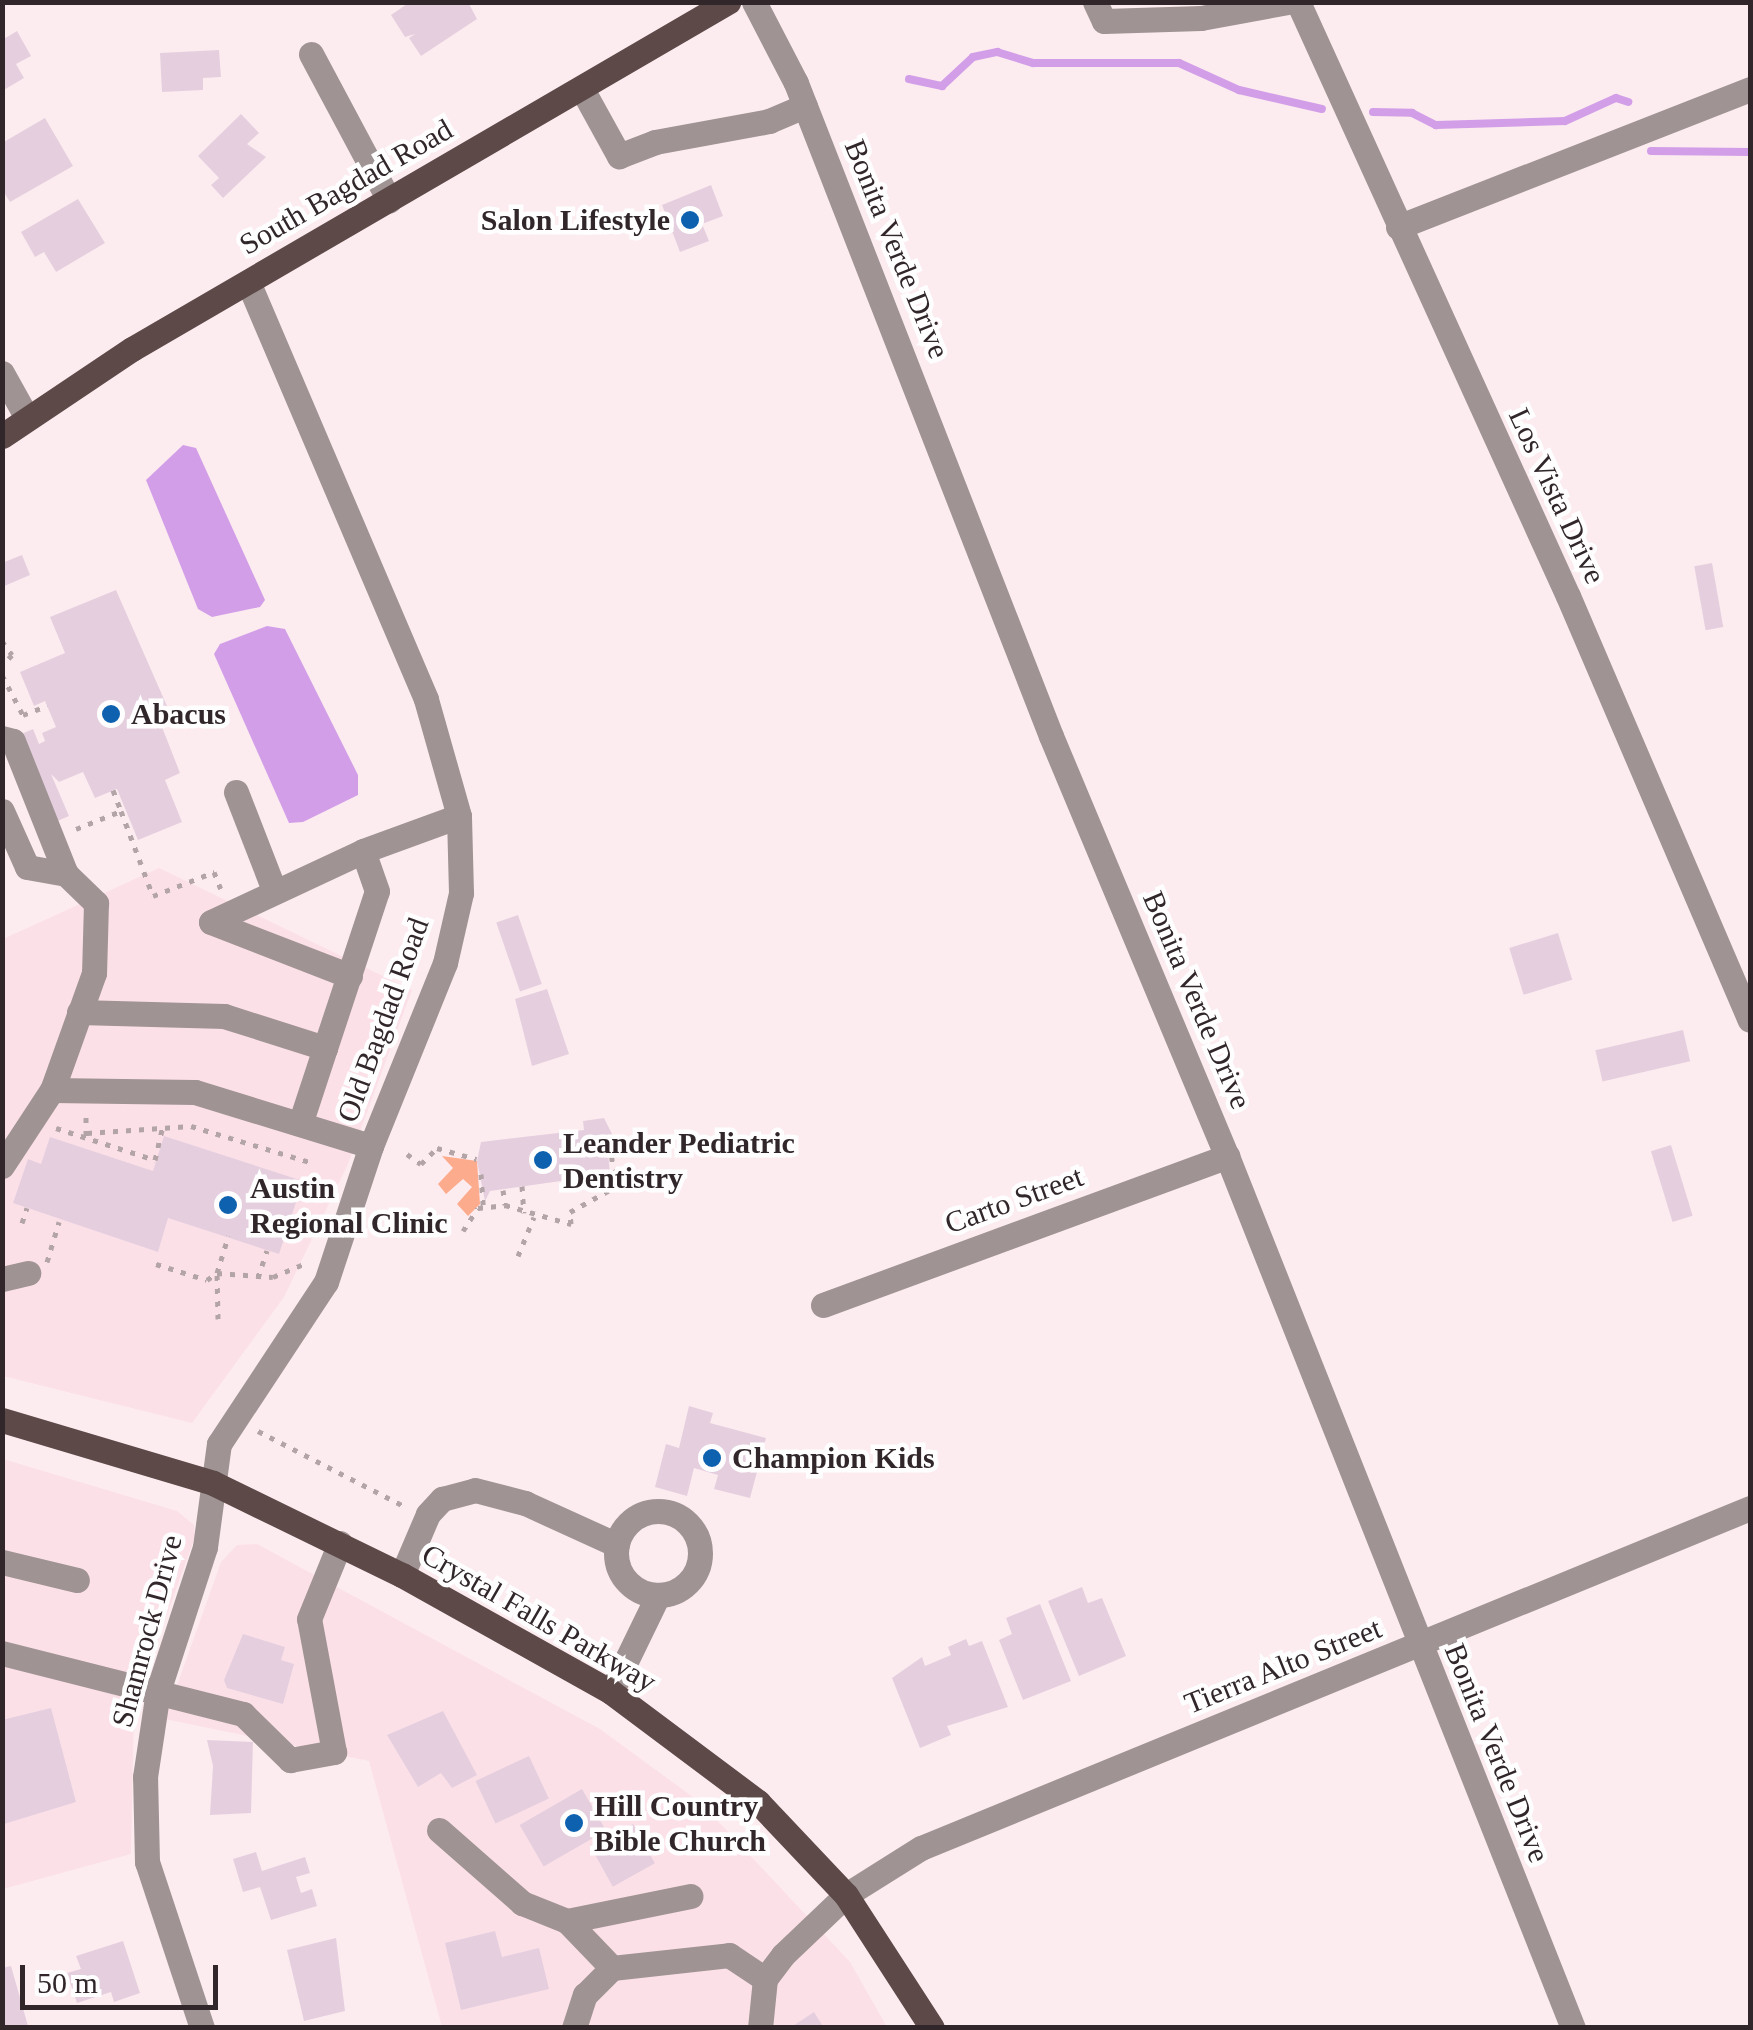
<!DOCTYPE html>
<style>
body{margin:0}
#map{position:relative;width:1753px;height:2030px;overflow:hidden;background:#fcecf0;font-family:Georgia,serif}
div>[style]{position:absolute}
[style*='--x']{left:calc(var(--x)*1px);top:calc(var(--y)*1px);width:calc(var(--w)*1px);rotate:calc(var(--a)*1deg)}
.built>*{inset:0;background:#fce0e8}
.green>*{inset:0;background:#fcab8d}
.water>*{inset:0;background:#d39ee8}
.stream>*{height:8px;margin:-4px;padding:0 4px;transform-origin:4px;border-radius:4px;background:#d39ee8}
.building>*{inset:0;background:#e5cfde;transform-origin:0 0}
.path>*{height:5px;margin-top:-2.5px;transform-origin:0;background:repeating-linear-gradient(90deg,#b2a4a7 0 5px,transparent 0 13px)}
.minor>*{height:25px;margin:-12.5px;padding:0 12.5px;transform-origin:12.5px;border-radius:12.5px;background:#9f9393}
.minor>.ring{margin:-12.5px;padding:0;box-sizing:content-box;background:none;border:25px solid #9f9393;border-radius:50%}
.major>*{height:25px;margin:-12.5px;padding:0 12.5px;transform-origin:12.5px;border-radius:12.5px;background:#5c4948}
.dots>*{width:28px;height:28px;translate:-50% -50%;box-sizing:border-box;border:5px solid #fefefe;border-radius:50%}
span{translate:-50% -50%;white-space:nowrap;text-align:center;line-height:1.15;-webkit-text-stroke:9px #fefefe;paint-order:stroke}
.street-label{font-size:30px;color:#31272a}
.poi-label{font-size:30px;color:#31272a;font-weight:700}
.right{translate:-100% -50%;text-align:right}
.left{translate:0 -50%;text-align:left}
.frame{position:absolute;inset:0;border:5px solid #31272a;pointer-events:none}
.scale{position:absolute;left:20px;top:1965px;width:198px;height:45px;box-sizing:border-box;border:5px solid #31272a;border-top:0;padding-left:12px;font-size:30px;line-height:35px;white-space:nowrap;color:#31272a;-webkit-text-stroke:8px #fefefe;paint-order:stroke}
</style>
<div id="map">
<div class="built">
<i style="clip-path:polygon(159px 868px,412px 990px,348px 1164px,284px 1297px,192px 1423px,3px 1376px,3px 939px)"></i>
<i style="clip-path:polygon(3px 1459px,177px 1511px,194px 1525px,195px 1537px,134px 1706px,131px 1854px,3px 1889px)"></i>
<i style="clip-path:polygon(257px 1544px,600px 1729px,701px 1803px,850px 1962px,887px 2027px,442px 2027px,369px 1761px,165px 1719px,221px 1562px,237px 1545px)"></i>
</div>
<div class="green">
<i style="clip-path:polygon(442px 1156px,477px 1161px,480px 1204px,468px 1216px,457px 1204px,472px 1187px,463px 1179px,446px 1194px,438px 1184px,453px 1168px)"></i>
</div>
<div class="water">
<i style="clip-path:polygon(183px 445px,196px 448px,265px 600px,260px 607px,212px 617px,198px 609px,146px 480px)"></i>
<i style="clip-path:polygon(267px 626px,285px 629px,358px 775px,358px 795px,303px 822px,289px 823px,214px 654px,220px 644px)"></i>
</div>
<div class="stream">
<i style="--x:909;--y:79;--w:34;--a:12"></i>
<i style="--x:942;--y:86;--w:42;--a:-43.1"></i>
<i style="--x:973;--y:57;--w:25;--a:-12"></i>
<i style="--x:997;--y:52;--w:38;--a:17"></i>
<i style="--x:1033;--y:63;--w:146;--a:0"></i>
<i style="--x:1179;--y:63;--w:66;--a:24.2"></i>
<i style="--x:1239;--y:90;--w:85;--a:12.9"></i>
<i style="--x:1373;--y:112;--w:39;--a:1"></i>
<i style="--x:1412;--y:113;--w:27;--a:27"></i>
<i style="--x:1436;--y:125;--w:129;--a:-1.8"></i>
<i style="--x:1565;--y:121;--w:56;--a:-24.3"></i>
<i style="--x:1616;--y:98;--w:13;--a:18"></i>
<i style="--x:1651;--y:151;--w:99;--a:0.6"></i>
</div>
<div class="building">
<i style="clip-path:polygon(410px 2px,468px 2px,477px 19px,421px 56px,409px 38px,415px 34px,405px 37px,391px 15px)"></i>
<i style="clip-path:polygon(17px 31px,31px 56px,16px 64px,24px 78px,2px 91px,2px 40px)"></i>
<i style="clip-path:polygon(219px 50px,221px 77px,203px 78px,203px 90px,162px 92px,160px 53px)"></i>
<i style="clip-path:polygon(241px 114px,259px 133px,247px 144px,266px 157px,223px 198px,211px 185px,219px 178px,198px 156px)"></i>
<i style="clip-path:polygon(45px 118px,73px 166px,10px 202px,2px 189px,2px 143px)"></i>
<i style="clip-path:polygon(711px 185px,723px 216px,702px 224px,709px 241px,680px 252px,662px 205px)"></i>
<i style="clip-path:polygon(78px 199px,105px 243px,56px 272px,44px 252px,35px 257px,21px 232px)"></i>
<i style="clip-path:polygon(22px 555px,30px 575px,2px 587px,2px 563px)"></i>
<i style="left:1712px;top:563px;width:65px;height:18px;rotate:80deg"></i>
<i style="clip-path:polygon(116px 590px,174px 722px,162px 727px,180px 773px,165px 780px,182px 822px,138px 840px,117px 789px,95px 798px,83px 772px,59px 782px,51px 774px,69px 816px,53px 823px,17px 736px,33px 729px,39px 744px,45px 741px,42px 733px,56px 727px,45px 701px,34px 706px,20px 672px,65px 653px,50px 617px)"></i>
<i style="left:518px;top:915px;width:73px;height:23px;rotate:71deg"></i>
<i style="left:1558px;top:933px;width:49px;height:51px;rotate:73deg"></i>
<i style="clip-path:polygon(547px 989px,569px 1054px,532px 1066px,515px 999px)"></i>
<i style="left:1683px;top:1030px;width:32px;height:90px;rotate:77deg"></i>
<i style="clip-path:polygon(604px 1118px,615px 1140px,607px 1141px,610px 1174px,490px 1191px,485px 1201px,477px 1161px,481px 1142px,584px 1130px,583px 1121px)"></i>
<i style="clip-path:polygon(164px 1136px,303px 1181px,279px 1254px,168px 1218px,158px 1252px,13px 1203px,28px 1159px,41px 1164px,50px 1137px,153px 1171px)"></i>
<i style="left:1671px;top:1145px;width:74px;height:21px;rotate:73deg"></i>
<i style="clip-path:polygon(689px 1406px,713px 1413px,710px 1423px,766px 1438px,750px 1498px,714px 1489px,718px 1475px,694px 1468px,687px 1496px,655px 1487px,666px 1444px,679px 1448px)"></i>
<i style="clip-path:polygon(1082px 1587px,1088px 1603px,1102px 1598px,1126px 1656px,1079px 1676px,1048px 1601px)"></i>
<i style="clip-path:polygon(1040px 1604px,1071px 1681px,1023px 1700px,999px 1640px,1012px 1634px,1006px 1618px)"></i>
<i style="clip-path:polygon(243px 1634px,285px 1647px,281px 1660px,294px 1664px,283px 1704px,227px 1688px,224px 1680px)"></i>
<i style="clip-path:polygon(966px 1639px,969px 1646px,982px 1641px,1008px 1707px,947px 1726px,951px 1735px,920px 1748px,892px 1678px,922px 1657px,925px 1666px,951px 1655px,948px 1647px)"></i>
<i style="clip-path:polygon(51px 1708px,76px 1802px,4px 1824px,2px 1720px)"></i>
<i style="clip-path:polygon(443px 1711px,477px 1775px,452px 1788px,441px 1773px,418px 1787px,387px 1735px)"></i>
<i style="clip-path:polygon(207px 1740px,253px 1742px,251px 1813px,210px 1815px,213px 1766px)"></i>
<i style="left:529px;top:1756px;width:47px;height:59px;rotate:65deg"></i>
<i style="left:582px;top:1789px;width:48px;height:72px;rotate:60deg"></i>
<i style="left:633px;top:1824px;width:45px;height:48px;rotate:61deg"></i>
<i style="clip-path:polygon(256px 1852px,262px 1871px,305px 1857px,310px 1873px,296px 1877px,301px 1893px,312px 1889px,317px 1906px,271px 1920px,260px 1887px,243px 1892px,233px 1859px)"></i>
<i style="clip-path:polygon(495px 1931px,502px 1957px,539px 1948px,549px 1989px,461px 2010px,445px 1943px)"></i>
<i style="clip-path:polygon(336px 1938px,345px 2011px,304px 2021px,287px 1950px)"></i>
<i style="clip-path:polygon(123px 1941px,140px 1993px,114px 2002px,111px 1992px,77px 2003px,67px 1973px,81px 1969px,76px 1956px)"></i>
<i style="clip-path:polygon(11px 1966px,28px 2026px,24px 2028px,2px 2028px,2px 1968px)"></i>
<i style="clip-path:polygon(814px 2012px,824px 2028px,790px 2028px)"></i>
</div>
<div class="path">
<i style="--x:2;--y:641;--w:17;--a:54"></i>
<i style="--x:12;--y:655;--w:14;--a:135"></i>
<i style="--x:2;--y:675;--w:47;--a:62.4"></i>
<i style="--x:23;--y:715;--w:26;--a:-21"></i>
<i style="--x:113;--y:790;--w:22;--a:69"></i>
<i style="--x:76;--y:829;--w:48;--a:-21.8"></i>
<i style="--x:121;--y:811;--w:91;--a:69.4"></i>
<i style="--x:153;--y:896;--w:66;--a:-21.5"></i>
<i style="--x:214;--y:872;--w:18;--a:68"></i>
<i style="--x:56;--y:1128;--w:104;--a:17.9"></i>
<i style="--x:155;--y:1160;--w:32;--a:-77"></i>
<i style="--x:87;--y:1133;--w:104;--a:-3.9"></i>
<i style="--x:191;--y:1126;--w:127;--a:16.9"></i>
<i style="--x:86;--y:1136;--w:24;--a:-90"></i>
<i style="--x:407;--y:1154;--w:17;--a:36"></i>
<i style="--x:421;--y:1164;--w:23;--a:-45"></i>
<i style="--x:437;--y:1148;--w:41;--a:15.8"></i>
<i style="--x:481;--y:1174;--w:32;--a:86"></i>
<i style="--x:522;--y:1186;--w:27;--a:86"></i>
<i style="--x:503;--y:1190;--w:15;--a:82"></i>
<i style="--x:22;--y:1223;--w:16;--a:-72"></i>
<i style="--x:463;--y:1231;--w:27;--a:-57"></i>
<i style="--x:478;--y:1208;--w:27;--a:-6"></i>
<i style="--x:505;--y:1205;--w:69;--a:16.1"></i>
<i style="--x:571;--y:1224;--w:12;--a:-95"></i>
<i style="--x:570;--y:1212;--w:51;--a:-29.1"></i>
<i style="--x:615;--y:1187;--w:46;--a:-96.2"></i>
<i style="--x:518;--y:1256;--w:42;--a:-67.7"></i>
<i style="--x:47;--y:1262;--w:42;--a:-73.3"></i>
<i style="--x:156;--y:1264;--w:53;--a:17.4"></i>
<i style="--x:207;--y:1280;--w:12;--a:-35"></i>
<i style="--x:217;--y:1273;--w:56;--a:4.1"></i>
<i style="--x:273;--y:1277;--w:36;--a:-23"></i>
<i style="--x:258;--y:1278;--w:29;--a:-72"></i>
<i style="--x:218;--y:1319;--w:46;--a:-91.2"></i>
<i style="--x:217;--y:1273;--w:39;--a:-73"></i>
<i style="--x:258;--y:1431;--w:164;--a:27.2"></i>
</div>
<div class="minor">
<i style="--x:754;--y:2;--w:91;--a:62.6"></i>
<i style="--x:796;--y:83;--w:701;--a:68.67"></i>
<i style="--x:1051;--y:736;--w:455;--a:67.3"></i>
<i style="--x:1227;--y:1156;--w:938;--a:68.36"></i>
<i style="--x:1095;--y:2;--w:21;--a:65"></i>
<i style="--x:1104;--y:21;--w:97;--a:-1.8"></i>
<i style="--x:1201;--y:18;--w:87;--a:-10.5"></i>
<i style="--x:1298;--y:2;--w:652;--a:65.56"></i>
<i style="--x:1568;--y:596;--w:461;--a:66.8"></i>
<i style="--x:311;--y:54;--w:166;--a:61.9"></i>
<i style="--x:582;--y:89;--w:77;--a:61.1"></i>
<i style="--x:619;--y:156;--w:39;--a:-21"></i>
<i style="--x:655;--y:142;--w:116;--a:-10.4"></i>
<i style="--x:769;--y:121;--w:39;--a:-23"></i>
<i style="--x:1398;--y:227;--w:378;--a:-21.4"></i>
<i style="--x:2;--y:373;--w:51;--a:60.9"></i>
<i style="--x:2;--y:738;--w:11;--a:15"></i>
<i style="--x:13;--y:741;--w:143;--a:68.3"></i>
<i style="--x:66;--y:874;--w:42;--a:44"></i>
<i style="--x:96;--y:903;--w:70;--a:91.6"></i>
<i style="--x:94;--y:973;--w:124;--a:109.7"></i>
<i style="--x:236;--y:792;--w:105;--a:68.8"></i>
<i style="--x:2;--y:811;--w:61;--a:65.9"></i>
<i style="--x:27;--y:867;--w:40;--a:10"></i>
<i style="--x:350;--y:976;--w:149;--a:-158.8"></i>
<i style="--x:211;--y:922;--w:168;--a:-25"></i>
<i style="--x:79;--y:1012;--w:145;--a:1.6"></i>
<i style="--x:224;--y:1016;--w:106;--a:17.6"></i>
<i style="--x:325;--y:1048;--w:165;--a:-71.7"></i>
<i style="--x:377;--y:891;--w:42;--a:-109.3"></i>
<i style="--x:363;--y:851;--w:102;--a:-20"></i>
<i style="--x:301;--y:1121;--w:77;--a:-71.8"></i>
<i style="--x:2;--y:1166;--w:91;--a:-56.7"></i>
<i style="--x:52;--y:1090;--w:143;--a:0.8"></i>
<i style="--x:195;--y:1092;--w:184;--a:17.1"></i>
<i style="--x:2;--y:1279;--w:27;--a:-13"></i>
<i style="--x:823;--y:1305;--w:431;--a:-20.2"></i>
<i class="ring" style="left:616px;top:1511px;width:59px;height:59px"></i>
<i style="--x:2;--y:1562;--w:77;--a:13.5"></i>
<i style="--x:402;--y:1575;--w:66;--a:-66.9"></i>
<i style="--x:428;--y:1514;--w:21;--a:-47"></i>
<i style="--x:442;--y:1499;--w:34;--a:-15"></i>
<i style="--x:475;--y:1490;--w:52;--a:14.6"></i>
<i style="--x:525;--y:1503;--w:101;--a:24.5"></i>
<i style="--x:2;--y:1653;--w:249;--a:14.2"></i>
<i style="--x:243;--y:1714;--w:66;--a:44.4"></i>
<i style="--x:290;--y:1760;--w:45;--a:-10.3"></i>
<i style="--x:334;--y:1752;--w:135;--a:-100.6"></i>
<i style="--x:309;--y:1619;--w:82;--a:-67.8"></i>
<i style="--x:611;--y:1692;--w:108;--a:-64.1"></i>
<i style="--x:439;--y:1830;--w:111;--a:41.3"></i>
<i style="--x:522;--y:1903;--w:48;--a:21.8"></i>
<i style="--x:567;--y:1921;--w:65;--a:46.2"></i>
<i style="--x:567;--y:1921;--w:126;--a:-11.4"></i>
<i style="--x:202;--y:2028;--w:175;--a:-108.3"></i>
<i style="--x:147;--y:1862;--w:85;--a:-91.3"></i>
<i style="--x:145;--y:1777;--w:87;--a:-81.4"></i>
<i style="--x:158;--y:1691;--w:151;--a:-71.9"></i>
<i style="--x:205;--y:1547;--w:104;--a:-82.3"></i>
<i style="--x:219;--y:1444;--w:194;--a:-56.6"></i>
<i style="--x:326;--y:1282;--w:143;--a:-71.7"></i>
<i style="--x:371;--y:1146;--w:197;--a:-68"></i>
<i style="--x:445;--y:963;--w:72;--a:-77.1"></i>
<i style="--x:461;--y:893;--w:77;--a:-91.5"></i>
<i style="--x:459;--y:816;--w:122;--a:-105.8"></i>
<i style="--x:426;--y:699;--w:453;--a:-113.1"></i>
<i style="--x:574;--y:2028;--w:35;--a:-72"></i>
<i style="--x:585;--y:1995;--w:38;--a:-45"></i>
<i style="--x:612;--y:1968;--w:118;--a:-6.3"></i>
<i style="--x:729;--y:1955;--w:43;--a:33.7"></i>
<i style="--x:760;--y:2028;--w:49;--a:-84.2"></i>
<i style="--x:765;--y:1979;--w:30;--a:-53"></i>
<i style="--x:783;--y:1955;--w:87;--a:-43.6"></i>
<i style="--x:846;--y:1895;--w:89;--a:-32.1"></i>
<i style="--x:921;--y:1848;--w:896;--a:-22.3"></i>
</div>
<div class="major">
<i style="--x:2;--y:436;--w:156;--a:-33.8"></i>
<i style="--x:132;--y:349;--w:690;--a:-30.21"></i>
<i style="--x:2;--y:1420;--w:220;--a:16.6"></i>
<i style="--x:213;--y:1483;--w:210;--a:26"></i>
<i style="--x:402;--y:1575;--w:240;--a:29.2"></i>
<i style="--x:611;--y:1692;--w:184;--a:36.8"></i>
<i style="--x:758;--y:1802;--w:128;--a:46.6"></i>
<i style="--x:846;--y:1895;--w:158;--a:57.1"></i>
</div>
<div class="dots">
<i style="left:690px;top:220px;background:#0d61af"></i>
<i style="left:111px;top:714px;background:#0d61af"></i>
<i style="left:543px;top:1160px;background:#0d61af"></i>
<i style="left:228px;top:1205px;background:#0d61af"></i>
<i style="left:712px;top:1458px;background:#0d61af"></i>
<i style="left:574px;top:1823px;background:#0d61af"></i>
</div>
<div class="street-label">
<span style="left:346px;top:187px;rotate:-30deg">South Bagdad Road</span>
<span style="left:897px;top:249px;rotate:68deg">Bonita Verde Drive</span>
<span style="left:1557px;top:496px;rotate:65deg">Los Vista Drive</span>
<span style="left:1197px;top:1000px;rotate:67deg">Bonita Verde Drive</span>
<span style="left:383px;top:1020px;rotate:-70deg">Old Bagdad Road</span>
<span style="left:1014px;top:1200px;rotate:-20deg">Carto Street</span>
<span style="left:539px;top:1618px;rotate:30deg">Crystal Falls Parkway</span>
<span style="left:147px;top:1631px;rotate:-75deg">Shamrock Drive</span>
<span style="left:1283px;top:1666px;rotate:-22deg">Tierra Alto Street</span>
<span style="left:1497px;top:1753px;rotate:68deg">Bonita Verde Drive</span>
</div>
<div class="poi-label">
<span class="right" style="left:670px;top:220px">Salon Lifestyle</span>
<span class="left" style="left:131px;top:714px">Abacus</span>
<span class="left" style="left:563px;top:1160px">Leander Pediatric<br>Dentistry</span>
<span class="left" style="left:250px;top:1205px">Austin<br>Regional Clinic</span>
<span class="left" style="left:732px;top:1458px">Champion Kids</span>
<span class="left" style="left:594px;top:1823px">Hill Country<br>Bible Church</span>
</div>
<div class="frame"></div>
<div class="scale">50 m</div>
</div>
